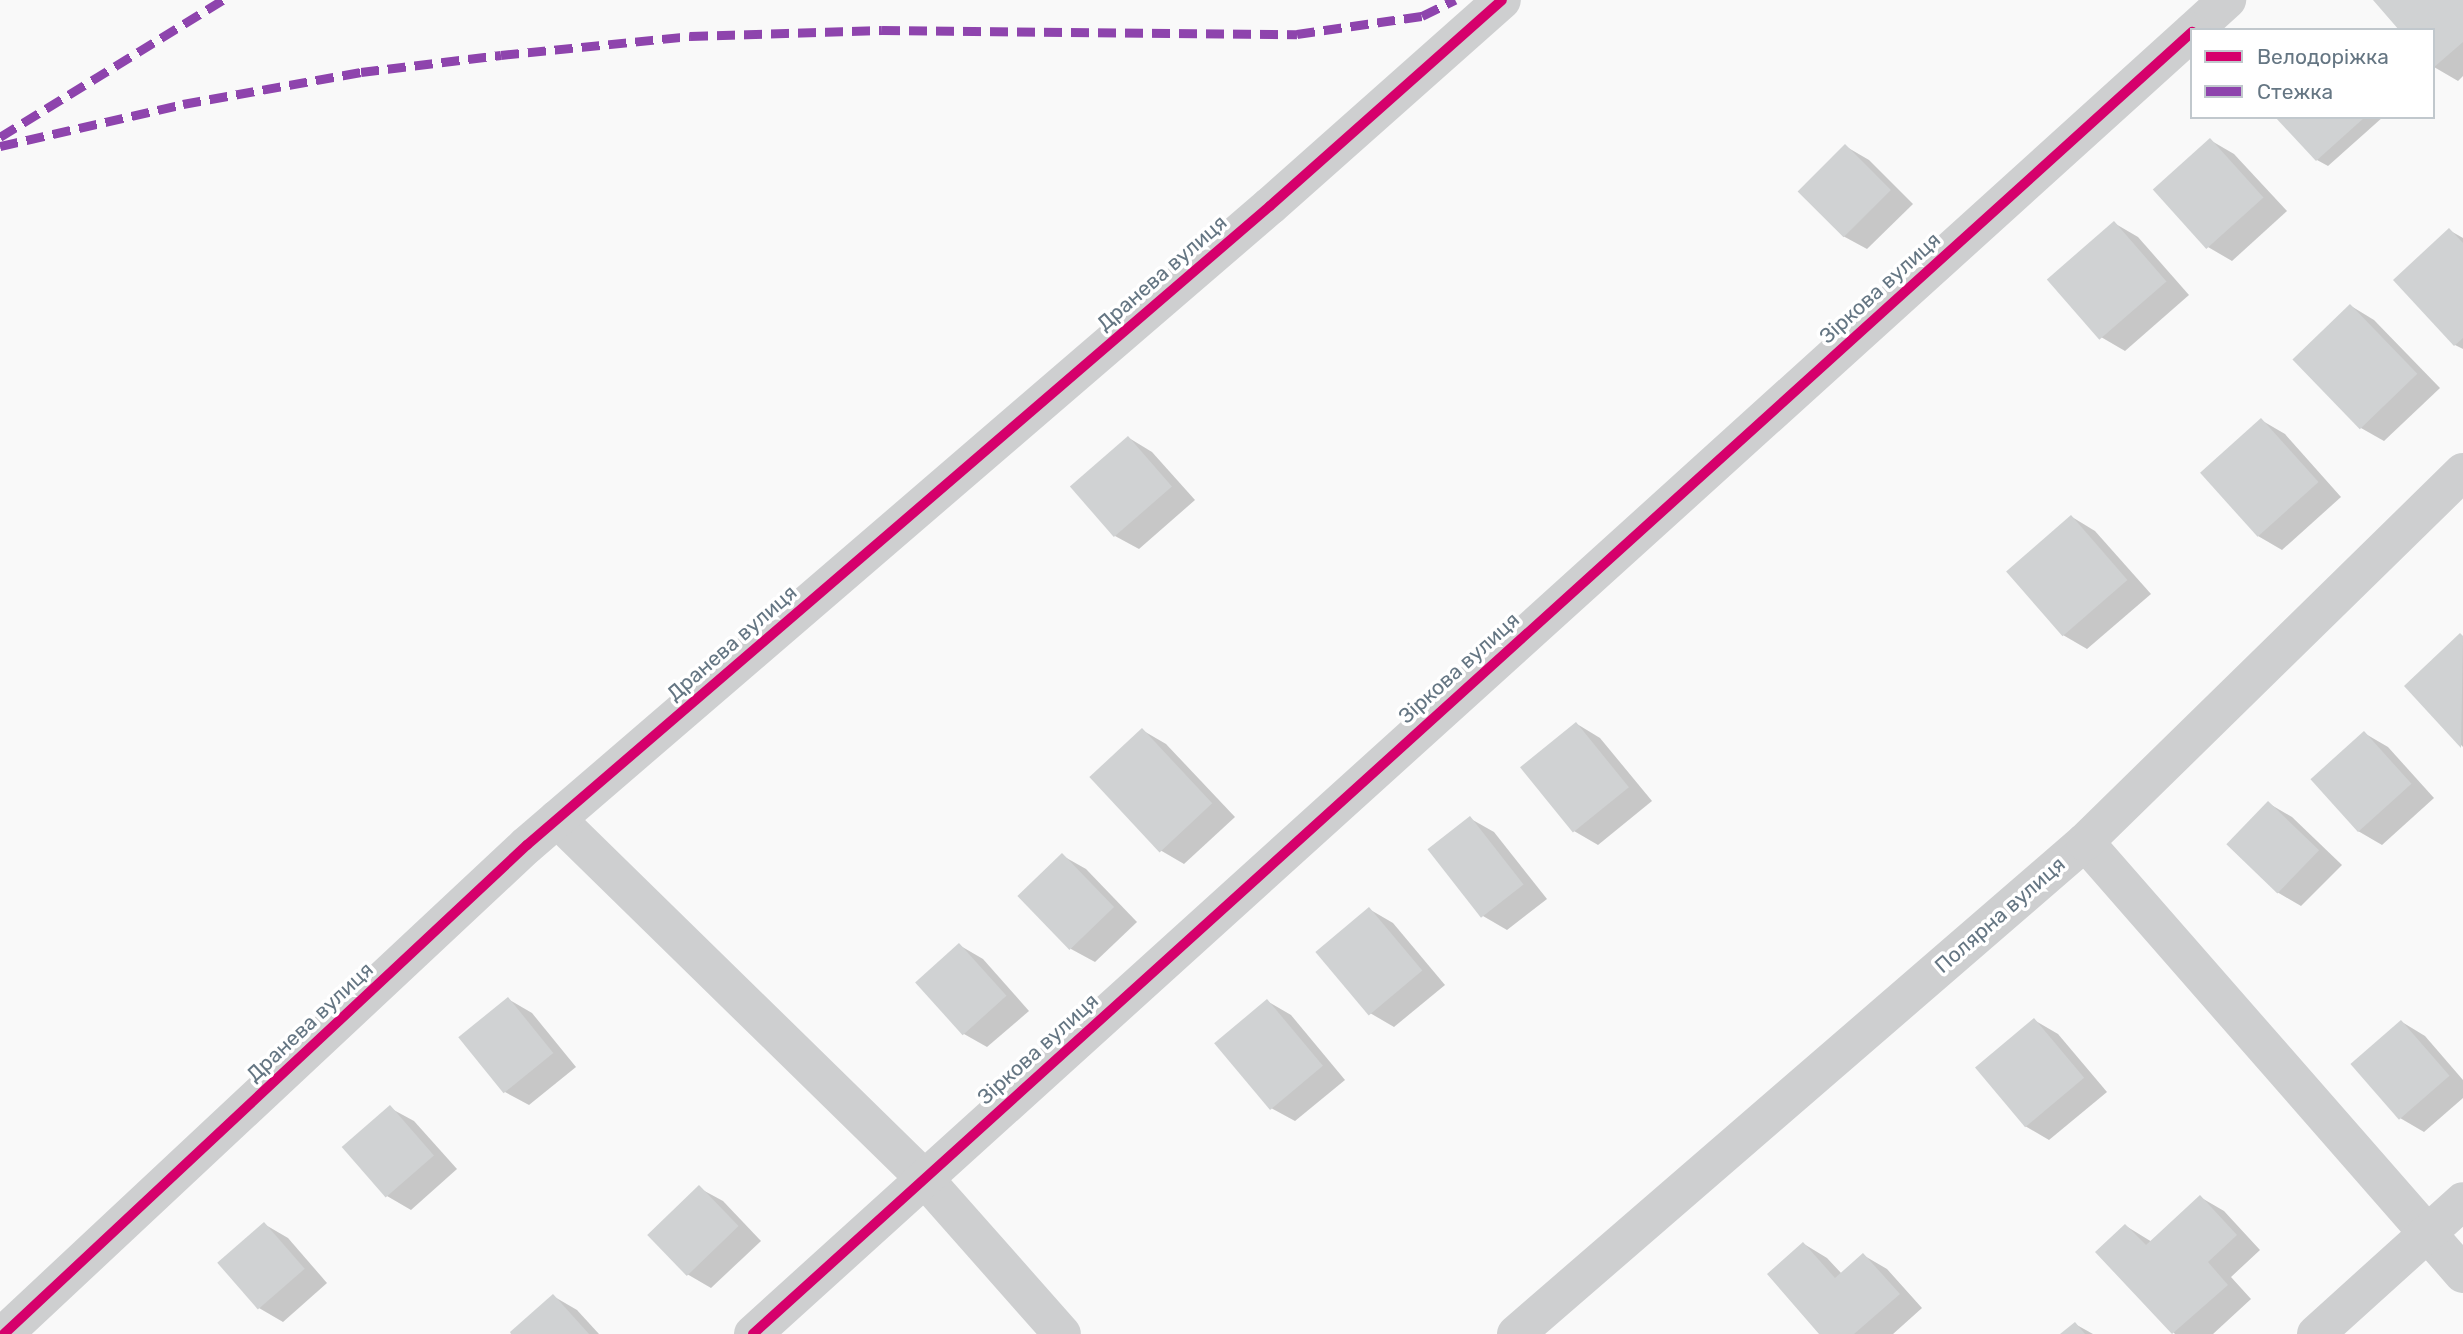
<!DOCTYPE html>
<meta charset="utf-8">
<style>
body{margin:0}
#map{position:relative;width:2463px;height:1334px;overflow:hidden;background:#f9f9f9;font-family:Rubik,sans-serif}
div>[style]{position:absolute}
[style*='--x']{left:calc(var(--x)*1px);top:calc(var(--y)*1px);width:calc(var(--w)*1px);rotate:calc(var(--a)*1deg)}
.shadow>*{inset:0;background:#0003}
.building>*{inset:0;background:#d0d2d3;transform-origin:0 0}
.street>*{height:38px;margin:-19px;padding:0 19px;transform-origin:19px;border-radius:19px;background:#cecfd0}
.quiet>*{height:9px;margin-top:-4.5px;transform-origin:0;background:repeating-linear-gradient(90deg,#8e44ad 0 18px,transparent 0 27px)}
.cycleway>*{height:10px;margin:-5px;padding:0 5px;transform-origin:5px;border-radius:5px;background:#d6006c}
span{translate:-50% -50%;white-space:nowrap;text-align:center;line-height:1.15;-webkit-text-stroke:7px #fff;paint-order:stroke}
.street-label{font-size:21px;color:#657683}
.legend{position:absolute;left:2190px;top:28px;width:245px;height:91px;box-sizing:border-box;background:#fff;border:2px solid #c1c8cd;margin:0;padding:9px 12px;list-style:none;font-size:21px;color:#657683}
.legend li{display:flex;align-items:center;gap:14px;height:35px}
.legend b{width:35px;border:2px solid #c1c8cd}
</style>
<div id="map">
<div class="shadow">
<i style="clip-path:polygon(2375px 0,2463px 0,2463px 76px,2458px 81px,2434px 67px,2433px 30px)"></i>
<i style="clip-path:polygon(2278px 117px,2383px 117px,2328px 166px,2317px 160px)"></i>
<i style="clip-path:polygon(2210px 140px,2234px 154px,2287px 211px,2232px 261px,2208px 247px,2156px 190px)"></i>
<i style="clip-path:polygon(1845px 146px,1869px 160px,1913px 204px,1867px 249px,1843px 236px)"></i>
<i style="clip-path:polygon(2114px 223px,2138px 237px,2189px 295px,2125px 351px,2101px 337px)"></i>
<i style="clip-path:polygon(2449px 230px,2463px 238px,2463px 349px,2455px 345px)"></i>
<i style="clip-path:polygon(2351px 306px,2374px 320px,2440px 388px,2384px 441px,2361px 428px)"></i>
<i style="clip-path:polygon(2261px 420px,2285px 434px,2341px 497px,2282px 550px,2258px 536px)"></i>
<i style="clip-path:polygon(1129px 438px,1152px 452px,1195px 500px,1139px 549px,1115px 536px)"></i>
<i style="clip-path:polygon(2072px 517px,2095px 531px,2151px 594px,2087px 649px,2063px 635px)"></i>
<i style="clip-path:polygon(2461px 636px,2463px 637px,2463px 747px,2406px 686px)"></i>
<i style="clip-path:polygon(1577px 724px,1600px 738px,1652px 801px,1598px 845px,1574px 831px)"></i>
<i style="clip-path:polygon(1142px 730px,1166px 744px,1235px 817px,1184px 864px,1160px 850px)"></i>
<i style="clip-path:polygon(2364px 733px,2388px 747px,2434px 798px,2382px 845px,2358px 831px,2312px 779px)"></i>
<i style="clip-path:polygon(2268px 803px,2292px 817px,2342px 865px,2301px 906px,2277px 892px)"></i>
<i style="clip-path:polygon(1471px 819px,1494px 832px,1547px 899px,1507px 930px,1483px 916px)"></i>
<i style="clip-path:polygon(1063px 856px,1086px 869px,1137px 922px,1095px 962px,1071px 949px)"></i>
<i style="clip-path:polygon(1369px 909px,1393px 923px,1445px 985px,1394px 1027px,1370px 1013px)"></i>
<i style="clip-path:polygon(959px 945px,983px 959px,1029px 1011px,987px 1047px,964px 1034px)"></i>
<i style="clip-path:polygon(508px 999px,532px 1013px,576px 1067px,529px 1105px,505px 1092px)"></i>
<i style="clip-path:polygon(1267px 1001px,1291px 1015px,1345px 1080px,1295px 1121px,1271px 1108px)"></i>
<i style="clip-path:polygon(2034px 1020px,2058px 1034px,2107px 1092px,2049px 1140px,2025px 1126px)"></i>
<i style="clip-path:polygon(2402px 1022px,2425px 1036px,2463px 1080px,2463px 1098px,2424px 1132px,2400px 1118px)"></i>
<i style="clip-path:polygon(390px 1108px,414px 1121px,457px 1169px,411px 1210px,387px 1196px)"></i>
<i style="clip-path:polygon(699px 1188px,723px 1201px,761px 1241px,711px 1288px,687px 1274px)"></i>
<i style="clip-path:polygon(2200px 1197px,2224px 1211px,2260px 1250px,2231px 1277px,2251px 1299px,2213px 1334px,2175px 1334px,2097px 1252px,2126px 1226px,2152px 1242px)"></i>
<i style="clip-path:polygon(264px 1224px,288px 1238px,327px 1283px,283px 1322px,259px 1308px)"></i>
<i style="clip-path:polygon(1804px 1244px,1827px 1258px,1842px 1274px,1863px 1255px,1887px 1269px,1922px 1308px,1893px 1334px,1822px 1334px)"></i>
<i style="clip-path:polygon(553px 1296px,577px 1310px,599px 1334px,514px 1334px)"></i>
<i style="clip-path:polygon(2075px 1324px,2093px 1334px,2063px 1334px)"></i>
</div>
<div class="building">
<i style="clip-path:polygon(2373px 0,2463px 0,2463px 42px,2433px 68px,2433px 30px,2399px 30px)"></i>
<i style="clip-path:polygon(2275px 117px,2365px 117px,2316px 161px)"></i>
<i style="left:2210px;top:138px;width:80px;height:77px;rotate:48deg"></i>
<i style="left:1845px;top:144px;width:65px;height:67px;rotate:45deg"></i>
<i style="left:2114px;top:221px;width:80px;height:89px;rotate:49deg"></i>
<i style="clip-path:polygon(2449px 228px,2463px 243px,2463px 338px,2454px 346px,2393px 280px)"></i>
<i style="left:2350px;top:304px;width:97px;height:80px;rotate:46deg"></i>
<i style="left:2261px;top:418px;width:86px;height:82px;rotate:48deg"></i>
<i style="left:1128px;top:436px;width:67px;height:77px;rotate:49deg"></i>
<i style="left:2071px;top:515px;width:86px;height:86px;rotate:49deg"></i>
<i style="clip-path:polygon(2460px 633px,2463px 636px,2461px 748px,2404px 686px)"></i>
<i style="left:1576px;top:722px;width:84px;height:72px;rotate:51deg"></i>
<i style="left:1142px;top:728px;width:103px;height:72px;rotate:47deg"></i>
<i style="left:2364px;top:731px;width:71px;height:72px;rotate:48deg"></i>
<i style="left:2268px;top:801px;width:71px;height:60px;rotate:44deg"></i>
<i style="left:1470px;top:816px;width:87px;height:54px;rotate:52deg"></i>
<i style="left:1062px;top:853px;width:75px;height:62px;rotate:46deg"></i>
<i style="left:1369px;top:907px;width:83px;height:70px;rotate:50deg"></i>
<i style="left:959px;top:943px;width:71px;height:59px;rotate:48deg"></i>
<i style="left:508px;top:997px;width:72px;height:64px;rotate:51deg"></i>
<i style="left:1267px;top:999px;width:87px;height:69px;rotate:50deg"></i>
<i style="left:2034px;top:1018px;width:78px;height:77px;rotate:50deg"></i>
<i style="left:2401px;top:1020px;width:74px;height:67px;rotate:49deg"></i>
<i style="left:390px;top:1105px;width:67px;height:64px;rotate:49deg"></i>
<i style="left:699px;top:1185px;width:57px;height:72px;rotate:46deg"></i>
<i style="clip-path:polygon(2200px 1195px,2237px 1235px,2208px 1262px,2228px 1285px,2172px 1334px,2095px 1252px,2125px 1224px,2146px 1245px)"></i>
<i style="left:264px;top:1222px;width:62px;height:62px;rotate:49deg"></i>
<i style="clip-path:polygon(1803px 1242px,1835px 1278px,1863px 1253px,1900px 1294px,1854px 1334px,1819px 1334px,1767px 1274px)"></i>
<i style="clip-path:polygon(553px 1294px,589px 1334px,511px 1334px,510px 1332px)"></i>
<i style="clip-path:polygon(2075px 1322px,2085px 1334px,2060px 1334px)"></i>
</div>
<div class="street">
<i style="--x:2194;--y:30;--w:45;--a:-42.3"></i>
<i style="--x:557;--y:819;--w:513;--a:44.37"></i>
<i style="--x:924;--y:1178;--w:208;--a:48.5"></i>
<i style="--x:2085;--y:842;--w:574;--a:48.81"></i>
<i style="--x:4;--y:1334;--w:716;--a:-43.08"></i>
<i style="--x:527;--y:845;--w:980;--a:-40.7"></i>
<i style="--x:1270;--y:206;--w:310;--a:-41.6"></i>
<i style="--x:753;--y:1334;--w:1941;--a:-42.14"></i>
<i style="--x:1516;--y:1334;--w:752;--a:-40.85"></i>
<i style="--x:2085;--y:842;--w:529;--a:-44.39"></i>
<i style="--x:2316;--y:1334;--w:198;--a:-42.1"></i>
</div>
<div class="quiet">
<i style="--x:0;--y:137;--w:262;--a:-31.6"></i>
<i style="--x:0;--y:146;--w:188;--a:-12.9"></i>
<i style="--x:183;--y:104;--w:181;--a:-10.2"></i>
<i style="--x:361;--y:72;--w:141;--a:-6.9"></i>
<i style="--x:501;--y:55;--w:190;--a:-5.7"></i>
<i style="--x:690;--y:36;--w:192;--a:-1.8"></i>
<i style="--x:882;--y:30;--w:415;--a:0.6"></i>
<i style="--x:1297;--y:34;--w:126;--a:-8.2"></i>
<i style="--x:1422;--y:16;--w:37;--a:-26"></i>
</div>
<div class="cycleway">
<i style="--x:4;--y:1334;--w:716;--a:-43.08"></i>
<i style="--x:527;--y:845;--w:980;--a:-40.7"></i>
<i style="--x:1270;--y:206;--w:310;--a:-41.6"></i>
<i style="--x:753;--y:1334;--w:1941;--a:-42.14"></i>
</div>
<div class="street-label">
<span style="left:1162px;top:273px;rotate:-41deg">Дранева вулиця</span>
<span style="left:1880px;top:288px;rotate:-42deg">Зіркова вулиця</span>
<span style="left:732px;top:643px;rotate:-41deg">Дранева вулиця</span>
<span style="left:1459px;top:668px;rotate:-42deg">Зіркова вулиця</span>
<span style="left:2000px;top:915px;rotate:-41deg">Полярна вулиця</span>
<span style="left:310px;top:1022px;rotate:-43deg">Дранева вулиця</span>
<span style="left:1038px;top:1049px;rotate:-42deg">Зіркова вулиця</span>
</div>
<ul class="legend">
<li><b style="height:9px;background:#d6006c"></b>Велодоріжка</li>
<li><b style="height:9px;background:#8e44ad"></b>Стежка</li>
</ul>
</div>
